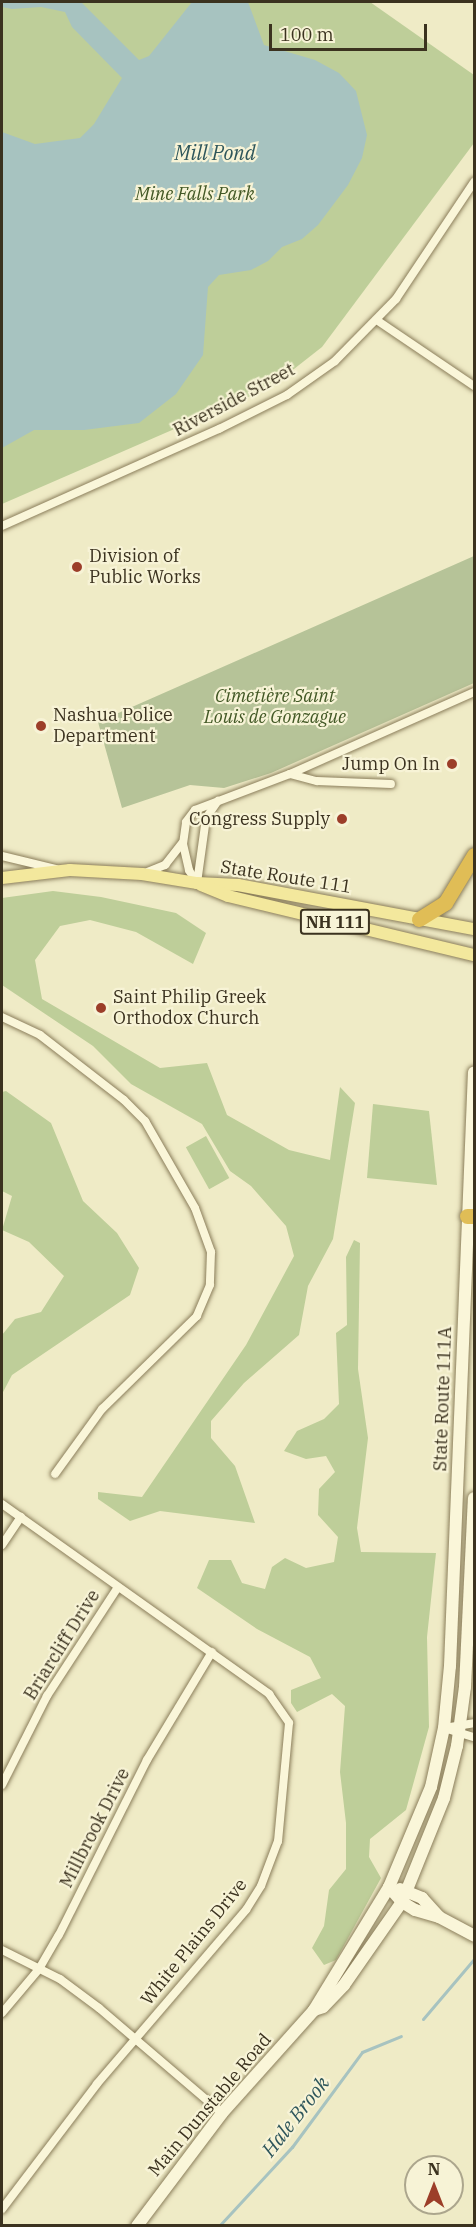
<!DOCTYPE html>
<meta charset="utf-8">
<style>
body{margin:0}
#map{position:relative;width:476px;height:2227px;overflow:hidden;background:#efebc6;font-family:"IBM Plex Serif",serif}
div>[style]{position:absolute}
[style*='--x']{left:calc(var(--x)*1px);top:calc(var(--y)*1px);width:calc(var(--w)*1px);rotate:calc(var(--a)*1deg)}
.green>*{inset:0;background:#bece99;transform-origin:0 0}
.cemetery>*{inset:0;background:#b6c398}
.water>*{inset:0;background:#a7c3c0}
.stream>*{height:3px;margin:-1.5px;padding:0 1.5px;transform-origin:1.5px;border-radius:1.5px;background:#a7c3c0}
.roads{filter:drop-shadow(0 0 2px #8b7e5b) drop-shadow(0 0 2px #8b7e5b)}
.street>*{height:8px;margin:-4px;padding:0 4px;transform-origin:4px;border-radius:4px;background:#faf6d9}
.secondary>*{height:12px;margin:-6px;padding:0 6px;transform-origin:6px;border-radius:6px;background:#faf6d9}
.primary>*{height:12px;margin:-6px;padding:0 6px;transform-origin:6px;border-radius:6px;background:#f3e89d}
.highway>*{height:15px;margin:-7.5px;padding:0 7.5px;transform-origin:7.5px;border-radius:7.5px;background:#e0bd56}
.dots>*{width:16px;height:16px;translate:-50% -50%;box-sizing:border-box;border:3px solid #f7f3d6;border-radius:50%}
span{translate:-50% -50%;white-space:nowrap;text-align:center;line-height:1.15;-webkit-text-stroke:4.5px #f7f3d6;paint-order:stroke}
.shield-label span{padding:2px 4px;background:#f7f3d6;border:2px solid;border-radius:4px;-webkit-text-stroke-width:0}
.shield-label{font-size:16px;color:#3b321f;font-weight:700}
.park-label{font-size:18px;color:#425825;font-style:italic}
.street-label{font-size:18px;color:#3b321f}
.poi-label{font-size:18px;color:#3b321f}
.left{translate:0 -50%;text-align:left}
.right{translate:-100% -50%;text-align:right}
.water-label{font-size:20px;color:#2e565b;font-style:italic}
.frame{position:absolute;inset:0;border:3px solid #3b321f;pointer-events:none}
.north{position:absolute;left:404px;top:2155px;width:60px;height:60px;box-sizing:border-box;background:#f7f3d6;border:2px solid #aca68d;border-radius:50%;rotate:0deg;font-size:16px;font-weight:700;line-height:24px;text-align:center;color:#3b321f}
.north::after{content:'';display:block;margin:auto;width:21px;height:27px;background:#9c3e29;clip-path:polygon(50% 0,100% 100%,50% 72%,0 100%)}
.scale{position:absolute;left:269px;top:24px;width:158px;height:27px;box-sizing:border-box;border:3px solid #3b321f;border-top:0;padding-left:8px;font-size:18px;line-height:21px;white-space:nowrap;color:#3b321f;-webkit-text-stroke:4px #f7f3d6;paint-order:stroke}
</style>
<div id="map">
<div class="green">
<i style="clip-path:polygon(2px 2px,370px 2px,474px 75px,474px 143px,322px 347px,271px 387px,2px 504px)"></i>
<i style="clip-path:polygon(53px 891px,101px 897px,176px 913px,206px 933px,193px 964px,136px 932px,90px 920px,60px 926px,35px 960px,42px 999px,160px 1068px,207px 1063px,227px 1115px,289px 1150px,330px 1160px,340px 1087px,355px 1103px,333px 1239px,308px 1286px,299px 1335px,244px 1383px,211px 1421px,211px 1438px,235px 1466px,255px 1523px,160px 1511px,130px 1521px,98px 1499px,98px 1492px,142px 1497px,246px 1345px,294px 1256px,286px 1226px,251px 1186px,230px 1171px,202px 1124px,131px 1084px,93px 1046px,2px 985px,2px 898px)"></i>
<i style="clip-path:polygon(6px 1091px,51px 1123px,83px 1201px,117px 1233px,139px 1268px,130px 1295px,12px 1375px,2px 1394px,2px 1335px,15px 1319px,41px 1312px,64px 1276px,29px 1242px,2px 1230px,12px 1196px,2px 1191px,2px 1092px)"></i>
<i style="clip-path:polygon(373px 1104px,429px 1111px,437px 1185px,367px 1178px)"></i>
<i style="left:206px;top:1136px;width:48px;height:23px;rotate:61deg"></i>
<i style="clip-path:polygon(354px 1240px,360px 1243px,358px 1369px,368px 1438px,357px 1528px,361px 1552px,436px 1553px,427px 1637px,429px 1727px,406px 1810px,370px 1839px,369px 1857px,381px 1878px,336px 1960px,324px 1965px,312px 1948px,324px 1926px,329px 1890px,346px 1869px,346px 1823px,340px 1772px,345px 1706px,332px 1694px,297px 1712px,291px 1703px,291px 1690px,321px 1678px,310px 1657px,257px 1629px,197px 1588px,209px 1560px,231px 1560px,242px 1583px,265px 1589px,272px 1567px,285px 1558px,306px 1568px,334px 1562px,338px 1537px,318px 1515px,319px 1489px,335px 1472px,326px 1456px,306px 1459px,284px 1451px,297px 1431px,324px 1419px,339px 1404px,336px 1333px,347px 1325px,346px 1257px)"></i>
</div>
<div class="cemetery">
<i style="clip-path:polygon(474px 556px,474px 683px,271px 773px,224px 788px,190px 785px,122px 808px,98px 722px)"></i>
</div>
<div class="water">
<i style="clip-path:polygon(2px 2px,81px 2px,139px 60px,149px 56px,192px 2px,248px 2px,264px 45px,315px 60px,339px 73px,356px 91px,367px 135px,362px 158px,348px 185px,318px 225px,302px 239px,282px 247px,268px 261px,251px 270px,219px 275px,208px 287px,203px 355px,176px 394px,139px 423px,84px 430px,34px 430px,2px 448px,2px 132px,35px 144px,80px 138px,94px 124px,122px 78px,72px 27px,65px 12px,41px 7px,12px 9px,2px 7px)"></i>
</div>
<div class="stream">
<i style="--x:423;--y:2019;--w:79;--a:-49.6"></i>
<i style="--x:219;--y:2226;--w:108;--a:-47.3"></i>
<i style="--x:292;--y:2147;--w:118;--a:-53.6"></i>
<i style="--x:362;--y:2052;--w:42;--a:-22.3"></i>
</div>
<div class="roads">
<div class="street">
<i style="--x:378;--y:321;--w:116;--a:34.1"></i>
<i style="--x:2;--y:526;--w:238;--a:-24.1"></i>
<i style="--x:219;--y:429;--w:76;--a:-26.6"></i>
<i style="--x:287;--y:395;--w:59;--a:-35.3"></i>
<i style="--x:335;--y:361;--w:87;--a:-45.5"></i>
<i style="--x:396;--y:299;--w:141;--a:-56.3"></i>
<i style="--x:290;--y:774;--w:28;--a:15"></i>
<i style="--x:317;--y:781;--w:74;--a:2.3"></i>
<i style="--x:2;--y:856;--w:56;--a:13.5"></i>
<i style="--x:145;--y:873;--w:22;--a:-22"></i>
<i style="--x:165;--y:865;--w:28;--a:-52"></i>
<i style="--x:197;--y:883;--w:15;--a:-122"></i>
<i style="--x:189;--y:870;--w:27;--a:-103"></i>
<i style="--x:183;--y:844;--w:22;--a:-82"></i>
<i style="--x:186;--y:822;--w:15;--a:-53"></i>
<i style="--x:195;--y:810;--w:102;--a:-20.8"></i>
<i style="--x:290;--y:774;--w:201;--a:-24"></i>
<i style="--x:197;--y:883;--w:66;--a:-82.1"></i>
<i style="--x:206;--y:818;--w:21;--a:-55"></i>
<i style="--x:2;--y:1017;--w:42;--a:25.3"></i>
<i style="--x:40;--y:1035;--w:106;--a:37.7"></i>
<i style="--x:124;--y:1100;--w:30;--a:45"></i>
<i style="--x:145;--y:1121;--w:100;--a:60.1"></i>
<i style="--x:195;--y:1208;--w:47;--a:70"></i>
<i style="--x:211;--y:1252;--w:33;--a:92"></i>
<i style="--x:210;--y:1285;--w:34;--a:113"></i>
<i style="--x:197;--y:1316;--w:133;--a:135.6"></i>
<i style="--x:102;--y:1409;--w:80;--a:125.9"></i>
<i style="--x:2;--y:1504;--w:328;--a:35.4"></i>
<i style="--x:269;--y:1694;--w:35;--a:55"></i>
<i style="--x:289;--y:1723;--w:119;--a:95.3"></i>
<i style="--x:278;--y:1841;--w:48;--a:110.7"></i>
<i style="--x:261;--y:1886;--w:28;--a:122"></i>
<i style="--x:246;--y:1910;--w:229;--a:130.6"></i>
<i style="--x:97;--y:2084;--w:157;--a:127.2"></i>
<i style="--x:2;--y:1545;--w:34;--a:-56"></i>
<i style="--x:444;--y:1728;--w:31;--a:17"></i>
<i style="--x:444;--y:1728;--w:30;--a:-9"></i>
<i style="--x:2;--y:1785;--w:100;--a:-63.2"></i>
<i style="--x:47;--y:1696;--w:130;--a:-56.9"></i>
<i style="--x:2;--y:1950;--w:65;--a:26.6"></i>
<i style="--x:60;--y:1979;--w:49;--a:36.6"></i>
<i style="--x:99;--y:2008;--w:162;--a:40.5"></i>
<i style="--x:2;--y:2013;--w:57;--a:-49.9"></i>
<i style="--x:39;--y:1969;--w:39;--a:-60"></i>
<i style="--x:59;--y:1935;--w:196;--a:-63.3"></i>
<i style="--x:147;--y:1760;--w:126;--a:-59"></i>
</div>
<div class="secondary">
<i style="--x:389;--y:1887;--w:20;--a:49"></i>
<i style="--x:402;--y:1902;--w:15;--a:32"></i>
<i style="--x:415;--y:1910;--w:25;--a:16"></i>
<i style="--x:439;--y:1917;--w:40;--a:28"></i>
<i style="--x:400;--y:1889;--w:24;--a:22"></i>
<i style="--x:422;--y:1898;--w:25;--a:48"></i>
<i style="--x:314;--y:2010;--w:9;--a:-18"></i>
<i style="--x:323;--y:2007;--w:30;--a:-46"></i>
<i style="--x:344;--y:1985;--w:101;--a:-55.1"></i>
<i style="--x:402;--y:1902;--w:112;--a:-68"></i>
<i style="--x:444;--y:1798;--w:54;--a:-76"></i>
<i style="--x:457;--y:1746;--w:60;--a:-82.3"></i>
<i style="--x:465;--y:1687;--w:189;--a:-87.3"></i>
<i style="--x:137;--y:2226;--w:141;--a:-53"></i>
<i style="--x:222;--y:2113;--w:138;--a:-48.2"></i>
<i style="--x:314;--y:2010;--w:144;--a:-58.6"></i>
<i style="--x:389;--y:1887;--w:108;--a:-67.2"></i>
<i style="--x:431;--y:1787;--w:60;--a:-77.6"></i>
<i style="--x:444;--y:1728;--w:62;--a:-84.5"></i>
<i style="--x:450;--y:1666;--w:594;--a:-87.69"></i>
</div>
<div class="primary">
<i style="--x:2;--y:878;--w:68;--a:-6.7"></i>
<i style="--x:70;--y:870;--w:72;--a:3.2"></i>
<i style="--x:142;--y:874;--w:56;--a:9.3"></i>
<i style="--x:197;--y:883;--w:41;--a:2.8"></i>
<i style="--x:238;--y:885;--w:240;--a:10.6"></i>
<i style="--x:201;--y:885;--w:29;--a:22"></i>
<i style="--x:228;--y:896;--w:253;--a:13.5"></i>
</div>
<div class="highway">
<i style="--x:419;--y:919;--w:31;--a:-32"></i>
<i style="--x:445;--y:903;--w:56;--a:-58.9"></i>
<i style="--x:467;--y:1216;--w:7;--a:0"></i>
</div>
</div>
<div class="dots">
<i style="left:77px;top:567px;background:#9c3e29"></i>
<i style="left:41px;top:726px;background:#9c3e29"></i>
<i style="left:452px;top:764px;background:#9c3e29"></i>
<i style="left:342px;top:819px;background:#9c3e29"></i>
<i style="left:101px;top:1008px;background:#9c3e29"></i>
</div>
<div class="shield-label">
<span style="left:335px;top:922px">NH 111</span>
</div>
<div class="park-label">
<span style="left:195px;top:194px">Mine Falls Park</span>
<span style="left:275px;top:707px">Cimetière Saint<br>Louis de Gonzague</span>
</div>
<div class="street-label">
<span style="left:234px;top:400px;rotate:-28deg">Riverside Street</span>
<span style="left:286px;top:877px;rotate:9deg">State Route 111</span>
<span style="left:443px;top:1399px;rotate:-88deg">State Route 111A</span>
<span style="left:62px;top:1645px;rotate:-58deg">Briarcliff Drive</span>
<span style="left:95px;top:1828px;rotate:-63deg">Millbrook Drive</span>
<span style="left:194px;top:1942px;rotate:-51deg">White Plains Drive</span>
<span style="left:210px;top:2105px;rotate:-50deg">Main Dunstable Road</span>
</div>
<div class="poi-label">
<span class="left" style="left:89px;top:567px">Division of<br>Public Works</span>
<span class="left" style="left:53px;top:726px">Nashua Police<br>Department</span>
<span class="right" style="left:440px;top:764px">Jump On In</span>
<span class="right" style="left:330px;top:819px">Congress Supply</span>
<span class="left" style="left:113px;top:1008px">Saint Philip Greek<br>Orthodox Church</span>
</div>
<div class="water-label">
<span style="left:215px;top:152px">Mill Pond</span>
<span style="left:295px;top:2116px;rotate:-52deg">Hale Brook</span>
</div>
<div class="frame"></div>
<div class="north">N</div>
<div class="scale">100 m</div>
</div>
